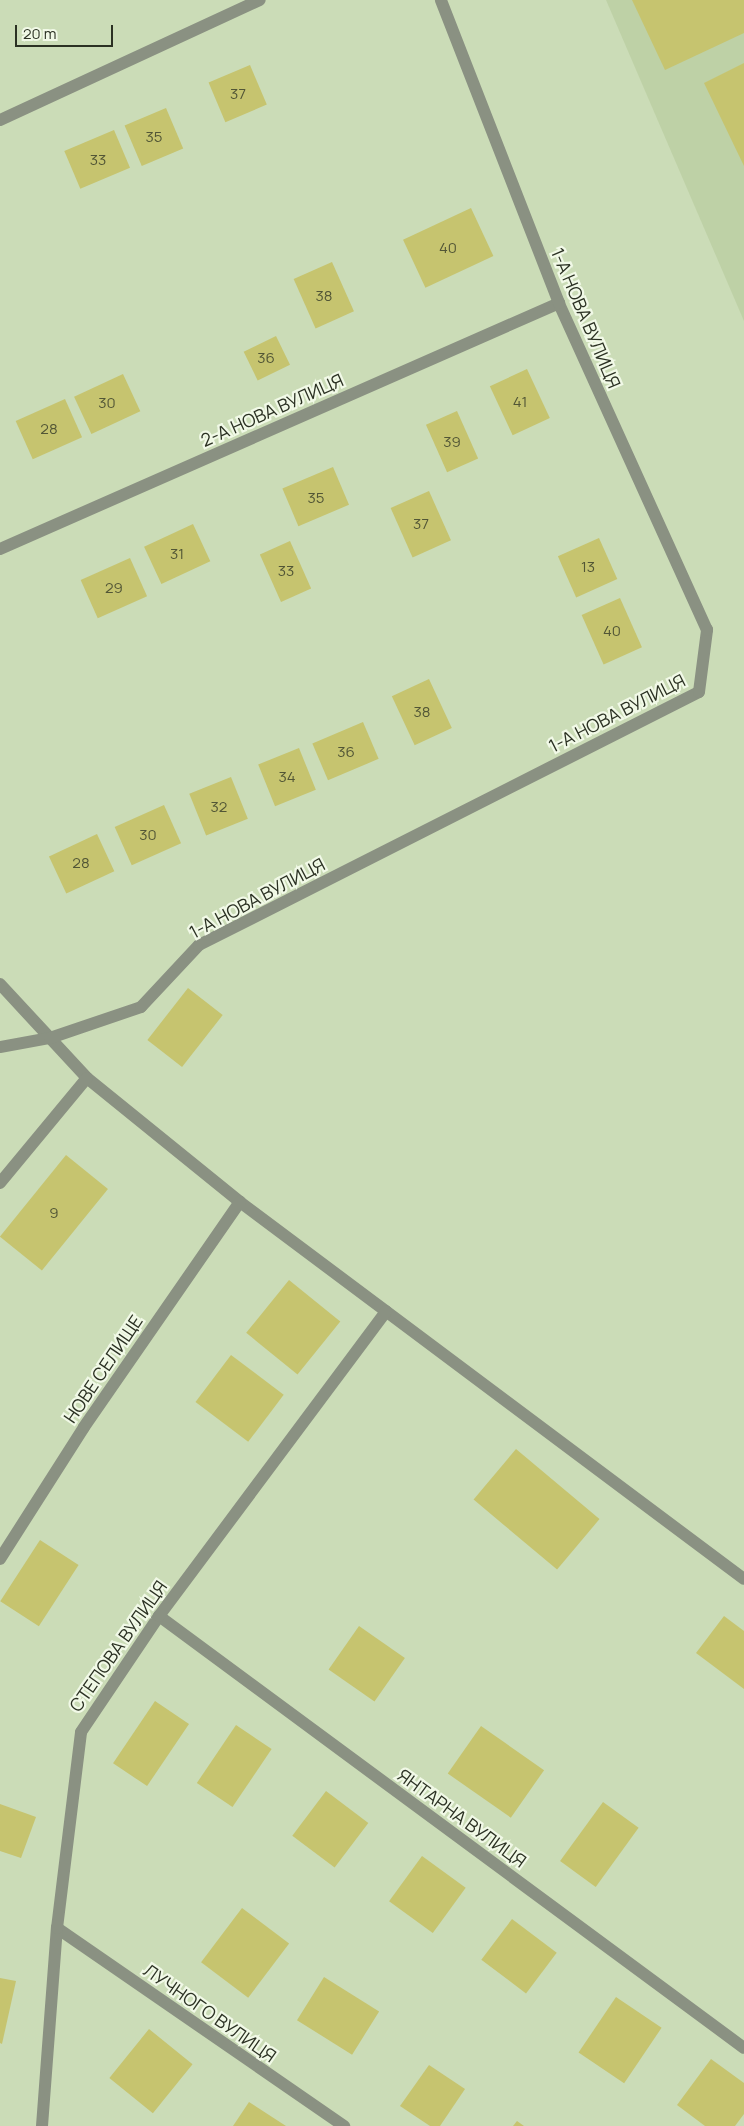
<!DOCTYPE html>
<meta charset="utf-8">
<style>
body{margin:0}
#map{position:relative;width:744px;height:2126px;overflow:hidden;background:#cbdcb7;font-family:Manrope,sans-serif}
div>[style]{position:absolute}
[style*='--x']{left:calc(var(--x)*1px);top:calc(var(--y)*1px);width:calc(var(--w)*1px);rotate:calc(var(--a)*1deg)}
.built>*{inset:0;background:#bed1a6}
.building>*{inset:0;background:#c6c46f;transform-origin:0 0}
.minor>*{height:12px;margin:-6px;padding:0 6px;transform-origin:6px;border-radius:6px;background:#8a9182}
span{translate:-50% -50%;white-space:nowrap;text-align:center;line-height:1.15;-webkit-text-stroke:4.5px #f1f9e7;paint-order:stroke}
.number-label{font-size:15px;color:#525636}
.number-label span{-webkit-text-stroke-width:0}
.street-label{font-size:18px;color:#2b3123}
.scale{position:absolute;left:15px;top:25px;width:98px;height:22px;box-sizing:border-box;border:2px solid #2b3123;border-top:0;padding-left:6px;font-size:15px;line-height:18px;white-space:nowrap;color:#2b3123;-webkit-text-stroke:4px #f1f9e7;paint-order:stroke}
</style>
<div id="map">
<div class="built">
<i style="clip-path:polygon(606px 0,744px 0,744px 321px)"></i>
</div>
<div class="building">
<i style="clip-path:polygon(632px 0,744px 0,744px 33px,665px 70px)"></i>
<i style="clip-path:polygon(744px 63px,744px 166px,704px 83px)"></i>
<i style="left:250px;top:65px;width:43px;height:45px;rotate:67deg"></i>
<i style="left:166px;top:108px;width:44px;height:45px;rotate:67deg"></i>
<i style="left:114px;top:130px;width:41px;height:54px;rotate:67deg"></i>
<i style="left:471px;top:208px;width:53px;height:75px;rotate:65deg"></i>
<i style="left:332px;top:262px;width:54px;height:42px;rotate:66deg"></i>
<i style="left:276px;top:336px;width:32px;height:36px;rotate:64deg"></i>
<i style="left:527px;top:369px;width:54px;height:41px;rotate:65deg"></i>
<i style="left:123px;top:374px;width:41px;height:54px;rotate:65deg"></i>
<i style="left:65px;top:399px;width:42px;height:54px;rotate:66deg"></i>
<i style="left:457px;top:411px;width:52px;height:34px;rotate:66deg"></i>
<i style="left:333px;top:467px;width:41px;height:55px;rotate:67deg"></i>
<i style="left:429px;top:491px;width:54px;height:42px;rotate:66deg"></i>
<i style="left:193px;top:524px;width:41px;height:54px;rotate:65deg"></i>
<i style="left:599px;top:538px;width:45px;height:45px;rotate:66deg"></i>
<i style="left:290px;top:541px;width:52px;height:33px;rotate:66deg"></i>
<i style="left:130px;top:558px;width:42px;height:54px;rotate:66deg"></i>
<i style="left:620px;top:598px;width:54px;height:42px;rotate:66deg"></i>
<i style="left:429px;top:679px;width:54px;height:41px;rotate:65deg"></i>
<i style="left:363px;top:722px;width:40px;height:55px;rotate:67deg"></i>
<i style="left:299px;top:748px;width:45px;height:44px;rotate:68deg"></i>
<i style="left:231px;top:777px;width:45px;height:45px;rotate:68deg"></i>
<i style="left:164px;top:805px;width:42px;height:54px;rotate:66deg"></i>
<i style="left:97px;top:834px;width:41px;height:53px;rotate:65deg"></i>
<i style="left:188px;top:988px;width:44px;height:66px;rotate:38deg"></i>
<i style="left:66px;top:1155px;width:54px;height:105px;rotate:39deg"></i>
<i style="left:289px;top:1280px;width:66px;height:68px;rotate:39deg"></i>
<i style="left:231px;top:1355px;width:66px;height:59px;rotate:37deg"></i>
<i style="left:516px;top:1449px;width:109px;height:66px;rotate:40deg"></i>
<i style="left:40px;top:1540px;width:46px;height:73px;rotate:33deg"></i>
<i style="clip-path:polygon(724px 1616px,744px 1631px,744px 1689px,696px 1653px)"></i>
<i style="left:359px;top:1626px;width:56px;height:53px;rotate:35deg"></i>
<i style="left:155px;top:1701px;width:41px;height:75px;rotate:34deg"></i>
<i style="left:236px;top:1725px;width:43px;height:70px;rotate:34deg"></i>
<i style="left:481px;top:1726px;width:77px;height:58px;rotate:35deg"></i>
<i style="left:326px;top:1791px;width:53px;height:56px;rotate:37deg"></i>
<i style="left:603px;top:1802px;width:44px;height:73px;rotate:36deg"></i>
<i style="clip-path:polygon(0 1804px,36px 1817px,21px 1858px,0 1851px)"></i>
<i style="left:422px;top:1856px;width:54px;height:56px;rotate:36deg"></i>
<i style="left:242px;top:1908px;width:59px;height:68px;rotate:37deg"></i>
<i style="left:512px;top:1919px;width:56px;height:51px;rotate:37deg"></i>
<i style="left:324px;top:1977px;width:65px;height:51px;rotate:32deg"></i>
<i style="clip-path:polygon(0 1978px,16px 1981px,2px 2044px,0 2043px)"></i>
<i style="left:616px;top:1997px;width:55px;height:67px;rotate:34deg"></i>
<i style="left:149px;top:2029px;width:56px;height:63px;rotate:39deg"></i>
<i style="clip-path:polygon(711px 2059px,744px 2083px,744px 2114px,735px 2126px,705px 2126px,677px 2105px)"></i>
<i style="clip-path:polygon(429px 2065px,465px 2089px,440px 2126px,430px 2126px,400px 2106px)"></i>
<i style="clip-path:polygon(249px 2102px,286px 2126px,233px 2126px)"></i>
<i style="clip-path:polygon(517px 2121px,524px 2126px,513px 2126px)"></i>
</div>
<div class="minor">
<i style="--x:0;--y:120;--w:286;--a:-24.8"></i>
<i style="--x:0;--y:549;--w:611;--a:-23.75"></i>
<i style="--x:0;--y:984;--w:128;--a:47.2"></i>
<i style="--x:87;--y:1078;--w:197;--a:39"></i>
<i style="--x:240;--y:1202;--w:629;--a:36.8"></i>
<i style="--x:0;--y:1047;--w:51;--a:-10.2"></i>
<i style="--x:50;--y:1038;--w:96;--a:-18.8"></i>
<i style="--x:141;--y:1007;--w:85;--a:-46.9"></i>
<i style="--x:199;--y:945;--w:560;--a:-26.84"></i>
<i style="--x:699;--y:692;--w:63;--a:-82.6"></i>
<i style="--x:707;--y:630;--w:359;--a:-114.4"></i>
<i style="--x:559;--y:303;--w:325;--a:-111.3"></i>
<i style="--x:0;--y:1183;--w:136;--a:-50.4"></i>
<i style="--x:0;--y:1559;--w:156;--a:-57.5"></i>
<i style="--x:84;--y:1427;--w:274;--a:-55.3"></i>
<i style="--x:159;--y:1616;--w:727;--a:36.44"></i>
<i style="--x:57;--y:1928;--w:349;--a:34.6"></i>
<i style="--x:42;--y:2126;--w:199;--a:-85.7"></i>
<i style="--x:57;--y:1928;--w:197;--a:-83"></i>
<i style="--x:81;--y:1732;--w:140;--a:-56.1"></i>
<i style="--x:159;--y:1616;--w:380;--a:-53.3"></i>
</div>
<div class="number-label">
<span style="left:238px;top:94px">37</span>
<span style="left:154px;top:137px">35</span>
<span style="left:98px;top:160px">33</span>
<span style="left:448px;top:248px">40</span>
<span style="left:324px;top:296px">38</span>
<span style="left:266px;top:358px">36</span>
<span style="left:520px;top:402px">41</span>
<span style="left:107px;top:403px">30</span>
<span style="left:49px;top:429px">28</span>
<span style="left:452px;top:442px">39</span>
<span style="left:316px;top:498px">35</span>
<span style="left:421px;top:524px">37</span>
<span style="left:177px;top:554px">31</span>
<span style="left:588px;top:567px">13</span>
<span style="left:286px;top:571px">33</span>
<span style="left:114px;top:588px">29</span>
<span style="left:612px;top:631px">40</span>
<span style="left:422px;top:712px">38</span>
<span style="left:346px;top:752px">36</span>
<span style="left:287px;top:777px">34</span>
<span style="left:219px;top:807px">32</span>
<span style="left:148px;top:835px">30</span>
<span style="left:81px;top:863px">28</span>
<span style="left:54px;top:1213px">9</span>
</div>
<div class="street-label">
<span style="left:586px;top:318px;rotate:67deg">1-А НОВА ВУЛИЦЯ</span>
<span style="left:272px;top:410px;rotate:-24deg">2-А НОВА ВУЛИЦЯ</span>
<span style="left:617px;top:713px;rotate:-27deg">1-А НОВА ВУЛИЦЯ</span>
<span style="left:257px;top:898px;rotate:-28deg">1-А НОВА ВУЛИЦЯ</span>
<span style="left:103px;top:1369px;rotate:-56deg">НОВЕ СЕЛИЩЕ</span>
<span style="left:118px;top:1646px;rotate:-55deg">СТЕПОВА ВУЛИЦЯ</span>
<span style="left:462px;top:1818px;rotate:36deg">ЯНТАРНА ВУЛИЦЯ</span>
<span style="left:210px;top:2013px;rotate:35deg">ЛУЧНОГО ВУЛИЦЯ</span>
</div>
<div class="scale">20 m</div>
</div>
